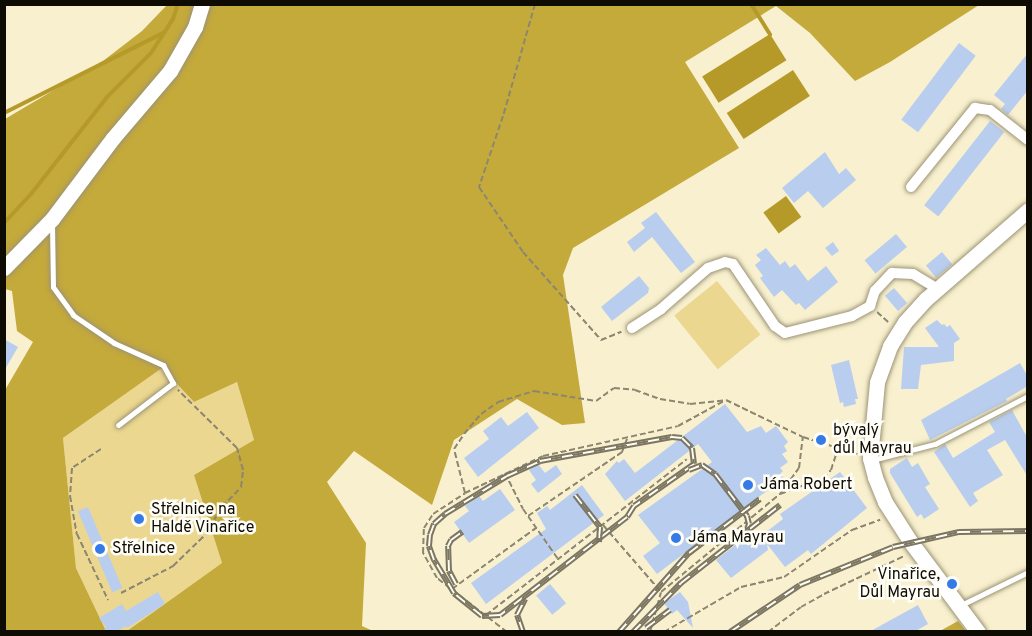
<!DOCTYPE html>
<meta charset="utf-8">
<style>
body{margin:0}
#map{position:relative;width:1032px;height:636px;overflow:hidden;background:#f8f0ce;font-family:Overpass,sans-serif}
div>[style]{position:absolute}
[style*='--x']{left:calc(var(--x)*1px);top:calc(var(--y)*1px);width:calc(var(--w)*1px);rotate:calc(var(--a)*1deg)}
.green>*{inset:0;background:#ebd78f;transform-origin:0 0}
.forest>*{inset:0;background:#c4a93b}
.water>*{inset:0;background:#b69a29;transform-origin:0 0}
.stream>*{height:4px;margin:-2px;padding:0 2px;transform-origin:2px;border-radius:2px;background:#b69a29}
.building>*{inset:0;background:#b9ceef;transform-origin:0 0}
.path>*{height:2px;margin-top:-1px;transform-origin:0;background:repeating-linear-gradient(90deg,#8c8670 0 6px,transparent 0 9px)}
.roads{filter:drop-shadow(0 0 2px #9b9375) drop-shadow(0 0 2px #9b9375)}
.lane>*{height:5px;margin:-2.5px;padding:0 2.5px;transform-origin:2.5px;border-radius:2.5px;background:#fff}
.street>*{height:10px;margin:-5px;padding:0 5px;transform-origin:5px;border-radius:5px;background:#fff}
.secondary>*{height:15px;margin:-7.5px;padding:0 7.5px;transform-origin:7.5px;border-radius:7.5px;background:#fff}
.rail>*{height:6px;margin-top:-3px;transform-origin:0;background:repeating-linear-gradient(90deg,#fefdf6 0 11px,#7b7561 0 22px);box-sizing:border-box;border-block:2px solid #7b7561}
.dots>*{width:16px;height:16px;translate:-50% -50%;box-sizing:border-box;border:3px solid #fefdf6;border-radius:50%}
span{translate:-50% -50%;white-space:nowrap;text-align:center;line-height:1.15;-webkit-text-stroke:5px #fefdf6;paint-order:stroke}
.poi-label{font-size:16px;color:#0e0b03}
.left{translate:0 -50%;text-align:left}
.right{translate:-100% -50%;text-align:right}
.frame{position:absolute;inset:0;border:6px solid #0e0b03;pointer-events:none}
</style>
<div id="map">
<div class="green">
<i style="left:717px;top:281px;width:69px;height:55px;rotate:51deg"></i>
<i style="clip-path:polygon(162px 368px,194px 402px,237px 382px,254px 440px,194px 475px,222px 563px,127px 631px,106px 631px,76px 568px,63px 438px)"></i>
</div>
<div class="forest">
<i style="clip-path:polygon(167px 5px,979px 5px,890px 62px,855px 81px,810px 33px,776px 6px,685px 62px,739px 148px,573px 248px,563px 275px,585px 423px,562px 425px,517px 399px,454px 440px,432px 505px,354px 451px,327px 482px,366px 543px,362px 626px,373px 631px,127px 631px,222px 563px,194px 475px,254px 440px,237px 382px,194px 402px,162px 368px,63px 438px,76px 568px,106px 631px,5px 632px,5px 390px,33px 342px,17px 331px,12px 291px,5px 289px,5px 119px,103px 61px,142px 31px)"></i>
<i style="clip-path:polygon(958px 621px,966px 631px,940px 631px)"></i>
</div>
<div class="water">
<i style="left:770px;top:34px;width:31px;height:80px;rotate:58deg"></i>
<i style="left:793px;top:70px;width:31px;height:79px;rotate:57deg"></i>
<i style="left:786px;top:196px;width:26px;height:28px;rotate:54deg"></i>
</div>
<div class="stream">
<i style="--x:751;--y:4;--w:36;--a:58"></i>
<i style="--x:4;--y:113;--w:180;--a:-26.7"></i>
<i style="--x:4;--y:223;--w:40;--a:-47"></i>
<i style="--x:31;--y:194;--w:123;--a:-51.9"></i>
<i style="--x:107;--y:97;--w:62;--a:-45"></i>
<i style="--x:151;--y:53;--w:40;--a:-57.1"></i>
<i style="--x:173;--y:19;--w:16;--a:-72"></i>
</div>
<div class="building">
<i style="left:959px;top:43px;width:21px;height:96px;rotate:37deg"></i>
<i style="clip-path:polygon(1028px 53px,1028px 90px,1008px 115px,1001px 109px,1005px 104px,994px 95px)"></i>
<i style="left:990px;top:121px;width:18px;height:107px;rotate:38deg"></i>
<i style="clip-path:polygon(825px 152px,839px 174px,846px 168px,856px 180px,823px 208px,808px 191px,794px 203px,782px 188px)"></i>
<i style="clip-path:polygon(656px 212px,695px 262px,681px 273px,652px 237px,634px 252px,627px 242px,645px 228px,641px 223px)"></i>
<i style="left:896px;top:234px;width:17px;height:41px;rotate:50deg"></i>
<i style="clip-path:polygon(833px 242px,839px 251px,832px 256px,825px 248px)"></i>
<i style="clip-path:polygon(766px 248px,780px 265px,785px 261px,790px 268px,795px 264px,808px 281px,826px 266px,838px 282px,805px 310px,799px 303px,796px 305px,782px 290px,774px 297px,760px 278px,763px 276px,755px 265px,761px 260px,756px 255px)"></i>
<i style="left:942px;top:252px;width:16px;height:21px;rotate:50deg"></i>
<i style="clip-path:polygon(639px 276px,649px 288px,648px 293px,612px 321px,601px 307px)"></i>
<i style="left:894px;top:288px;width:20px;height:12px;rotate:49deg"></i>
<i style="clip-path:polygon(937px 320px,942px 325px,944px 324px,947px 327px,950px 325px,960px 339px,954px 343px,954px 361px,921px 365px,918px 389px,901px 389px,904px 347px,939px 347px,925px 328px)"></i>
<i style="clip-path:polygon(4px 339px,18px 347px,4px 371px)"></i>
<i style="clip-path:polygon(849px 360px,858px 399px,855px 399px,856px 404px,844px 407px,843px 402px,840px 403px,831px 365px)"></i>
<i style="clip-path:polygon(1020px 363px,1028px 377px,1028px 386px,1006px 399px,1007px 401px,930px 440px,921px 420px)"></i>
<i style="clip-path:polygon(725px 404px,747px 432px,761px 426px,766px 433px,776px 426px,788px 442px,784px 446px,787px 451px,782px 454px,788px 462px,780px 468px,783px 471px,780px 474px,784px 478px,657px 574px,643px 556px,660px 543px,638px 515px,712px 462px,698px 444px,625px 501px,605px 474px,617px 461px,619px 463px,624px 459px,635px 473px)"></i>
<i style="clip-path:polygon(1012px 410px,1028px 439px,1028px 477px,1005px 440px,987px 450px,1003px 475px,973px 493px,978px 501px,970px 507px,934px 452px,945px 444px,953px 458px,995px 432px,989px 422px)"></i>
<i style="clip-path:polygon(527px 412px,539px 428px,478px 477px,464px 458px,489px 439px,483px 431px,501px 417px,508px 426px)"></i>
<i style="clip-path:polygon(907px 458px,912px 467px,918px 463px,930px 484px,925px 487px,939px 509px,924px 519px,921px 514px,917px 517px,890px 473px,890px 469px)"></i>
<i style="clip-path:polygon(538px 464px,545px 473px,556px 465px,562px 474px,538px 493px,531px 484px,536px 480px,529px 470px)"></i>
<i style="clip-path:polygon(840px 472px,867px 508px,811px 554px,808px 550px,785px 567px,767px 544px,768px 550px,731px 578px,716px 560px,743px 539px,748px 546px,783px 519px,780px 514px)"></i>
<i style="clip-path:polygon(582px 485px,604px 515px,486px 604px,471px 583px,546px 529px,537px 513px,547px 506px,550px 510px)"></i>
<i style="clip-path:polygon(500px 489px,515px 510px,469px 543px,454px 522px,469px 511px,465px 506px,479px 496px,483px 501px)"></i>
<i style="left:88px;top:507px;width:88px;height:11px;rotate:67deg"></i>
<i style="left:550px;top:584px;width:25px;height:18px;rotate:50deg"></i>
<i style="clip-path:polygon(158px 592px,165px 604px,127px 628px,126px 626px,116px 632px,103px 632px,106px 627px,99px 618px,122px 604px,126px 611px)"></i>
<i style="clip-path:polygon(680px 592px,688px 602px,693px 628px,677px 610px,672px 614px,664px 603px)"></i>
<i style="clip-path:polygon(918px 605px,928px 624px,914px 632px,869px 632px)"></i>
</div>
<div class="path">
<i style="--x:535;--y:4;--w:116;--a:105.9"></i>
<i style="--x:503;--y:116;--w:75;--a:108.7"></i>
<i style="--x:479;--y:187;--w:78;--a:55.9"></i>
<i style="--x:523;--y:252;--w:118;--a:48.4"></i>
<i style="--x:601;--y:340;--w:22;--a:-22"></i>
<i style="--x:877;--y:312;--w:15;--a:42"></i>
<i style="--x:101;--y:449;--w:35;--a:147"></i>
<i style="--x:72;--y:468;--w:28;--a:94"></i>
<i style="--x:70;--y:496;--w:39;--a:80"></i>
<i style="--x:77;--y:534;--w:73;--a:64.8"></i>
<i style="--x:505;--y:473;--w:40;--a:63.4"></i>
<i style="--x:523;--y:509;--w:61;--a:55"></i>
<i style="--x:465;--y:493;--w:45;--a:-104"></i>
<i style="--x:454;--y:449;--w:18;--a:-56"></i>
<i style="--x:464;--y:434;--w:26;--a:-50"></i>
<i style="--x:481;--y:414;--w:21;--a:-35"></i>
<i style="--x:498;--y:402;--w:38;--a:-17"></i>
<i style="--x:534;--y:391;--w:63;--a:9.2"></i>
<i style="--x:596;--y:401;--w:22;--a:-36"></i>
<i style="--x:614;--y:388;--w:21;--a:5"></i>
<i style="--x:635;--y:390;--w:27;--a:20"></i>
<i style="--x:660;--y:399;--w:30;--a:9"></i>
<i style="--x:690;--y:404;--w:36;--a:-6"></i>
<i style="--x:726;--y:400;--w:85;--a:25.7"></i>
<i style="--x:803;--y:437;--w:57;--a:17.5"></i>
<i style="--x:780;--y:494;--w:46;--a:-20.4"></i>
<i style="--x:823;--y:478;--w:11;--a:-45"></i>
<i style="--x:831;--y:470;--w:23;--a:-72"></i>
<i style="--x:528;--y:516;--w:114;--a:-34.2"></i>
<i style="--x:622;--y:452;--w:14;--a:-69"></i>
<i style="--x:603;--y:525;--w:89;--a:49.1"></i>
<i style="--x:452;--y:589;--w:104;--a:-36"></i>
<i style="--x:121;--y:593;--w:59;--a:-27.4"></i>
<i style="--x:173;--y:566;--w:45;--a:-44.1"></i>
<i style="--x:205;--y:535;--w:33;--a:-59"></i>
<i style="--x:222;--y:507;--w:28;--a:-46"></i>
<i style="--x:241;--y:487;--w:17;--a:-83"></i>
<i style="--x:243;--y:470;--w:23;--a:-105"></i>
<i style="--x:237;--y:448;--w:83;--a:-135.5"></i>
<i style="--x:486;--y:615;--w:254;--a:-37.8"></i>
<i style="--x:507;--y:632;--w:88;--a:-142.4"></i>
<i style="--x:437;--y:578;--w:29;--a:-119"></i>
<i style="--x:423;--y:553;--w:25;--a:-88"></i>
<i style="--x:424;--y:528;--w:17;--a:-57"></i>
<i style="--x:433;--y:514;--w:38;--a:-33"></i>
<i style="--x:465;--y:493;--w:86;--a:-25.4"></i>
<i style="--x:543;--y:456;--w:138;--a:-12.5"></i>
<i style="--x:678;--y:426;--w:52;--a:-28.5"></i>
<i style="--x:650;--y:632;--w:41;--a:-74.6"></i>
<i style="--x:661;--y:592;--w:154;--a:-39.5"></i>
<i style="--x:780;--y:494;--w:32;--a:-54"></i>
<i style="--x:799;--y:468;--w:31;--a:-83"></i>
<i style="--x:664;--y:632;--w:89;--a:-30.3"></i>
<i style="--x:741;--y:587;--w:44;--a:-13.1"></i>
<i style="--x:784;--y:577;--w:83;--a:-34.7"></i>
<i style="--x:852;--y:530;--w:30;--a:-20"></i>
<i style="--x:768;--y:632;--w:41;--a:-37.1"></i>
<i style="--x:801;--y:607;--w:26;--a:-29"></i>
<i style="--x:824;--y:594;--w:89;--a:-25.4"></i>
</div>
<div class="roads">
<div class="lane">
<i style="--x:52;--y:224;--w:63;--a:89.1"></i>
<i style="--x:53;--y:287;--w:34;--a:54"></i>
<i style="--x:73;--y:315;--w:50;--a:34.3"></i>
<i style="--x:114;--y:343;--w:54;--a:24.2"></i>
<i style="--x:163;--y:365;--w:21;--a:61"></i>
<i style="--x:173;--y:383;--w:69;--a:142.6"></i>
<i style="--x:872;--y:460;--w:65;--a:-14.3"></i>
<i style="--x:935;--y:444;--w:105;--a:-27.3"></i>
<i style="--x:959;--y:606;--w:77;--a:-26.2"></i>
</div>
<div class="street">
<i style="--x:911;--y:187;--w:102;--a:-51"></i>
<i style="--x:975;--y:108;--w:15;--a:8"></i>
<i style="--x:990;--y:110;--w:48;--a:38.3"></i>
<i style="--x:632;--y:328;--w:35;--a:-33"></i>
<i style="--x:661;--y:309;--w:62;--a:-41.1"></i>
<i style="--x:708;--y:268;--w:18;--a:-19"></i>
<i style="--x:725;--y:262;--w:8;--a:14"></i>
<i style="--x:733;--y:264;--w:75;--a:55.9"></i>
<i style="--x:775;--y:326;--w:12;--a:35"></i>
<i style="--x:785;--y:333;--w:69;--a:-14.2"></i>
<i style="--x:852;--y:316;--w:21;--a:-29"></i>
<i style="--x:870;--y:306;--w:16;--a:-72"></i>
<i style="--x:875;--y:291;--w:25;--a:-47"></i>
<i style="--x:892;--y:273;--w:21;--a:3"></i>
<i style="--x:913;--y:274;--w:29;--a:31"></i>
</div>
<div class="secondary">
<i style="--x:4;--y:268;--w:69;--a:-45.6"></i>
<i style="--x:52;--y:219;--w:101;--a:-53"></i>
<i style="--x:113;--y:138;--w:88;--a:-49.6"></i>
<i style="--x:170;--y:71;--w:51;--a:-60.4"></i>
<i style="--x:195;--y:27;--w:24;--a:-73"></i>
<i style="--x:978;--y:632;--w:114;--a:-126.8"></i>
<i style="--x:910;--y:541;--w:46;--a:-122.7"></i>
<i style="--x:885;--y:502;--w:27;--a:-112"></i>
<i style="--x:875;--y:477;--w:20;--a:-105"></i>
<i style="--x:870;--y:458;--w:76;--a:-84.7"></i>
<i style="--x:877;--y:382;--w:38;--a:-70"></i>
<i style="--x:890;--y:346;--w:28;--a:-58"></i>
<i style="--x:905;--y:322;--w:31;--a:-48"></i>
<i style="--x:926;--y:299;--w:135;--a:-41.1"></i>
</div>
</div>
<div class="rail">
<i style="--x:672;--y:437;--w:10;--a:6"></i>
<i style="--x:682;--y:438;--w:14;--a:45"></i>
<i style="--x:692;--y:448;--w:16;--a:83"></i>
<i style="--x:694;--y:464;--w:73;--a:145"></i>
<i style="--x:634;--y:506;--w:13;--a:122"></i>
<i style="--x:627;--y:517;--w:160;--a:142.3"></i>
<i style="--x:500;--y:615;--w:18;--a:177"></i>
<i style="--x:482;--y:616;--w:36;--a:-141"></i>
<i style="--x:454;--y:593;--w:39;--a:-121"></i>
<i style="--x:434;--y:560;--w:15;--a:-110"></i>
<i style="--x:429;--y:546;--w:11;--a:-85"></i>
<i style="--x:430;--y:535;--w:12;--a:-70"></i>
<i style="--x:434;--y:524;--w:15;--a:-42"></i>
<i style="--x:445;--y:514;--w:73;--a:-31.5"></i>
<i style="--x:507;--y:476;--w:36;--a:-24"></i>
<i style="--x:540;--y:461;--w:134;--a:-10.3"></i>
<i style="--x:689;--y:470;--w:14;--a:-21"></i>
<i style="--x:702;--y:465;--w:16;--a:35"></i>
<i style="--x:715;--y:474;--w:53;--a:52.7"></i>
<i style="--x:747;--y:516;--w:8;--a:76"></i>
<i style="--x:749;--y:524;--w:9;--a:111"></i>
<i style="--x:575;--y:495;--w:41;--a:52"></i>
<i style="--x:600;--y:527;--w:15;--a:94"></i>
<i style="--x:456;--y:584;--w:15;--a:-118"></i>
<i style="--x:449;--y:571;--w:25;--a:-92"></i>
<i style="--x:448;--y:546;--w:7;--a:-63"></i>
<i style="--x:451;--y:540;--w:14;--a:-36"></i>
<i style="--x:646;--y:628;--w:30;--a:-37"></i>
<i style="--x:523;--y:632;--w:18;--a:-109"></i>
<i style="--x:517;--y:615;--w:18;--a:-63"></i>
<i style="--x:619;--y:632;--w:106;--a:-48.5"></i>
<i style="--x:689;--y:553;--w:89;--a:-37.3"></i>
<i style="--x:633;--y:632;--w:69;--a:-45.6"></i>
<i style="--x:681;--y:583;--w:126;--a:-38.2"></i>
<i style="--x:730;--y:632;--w:84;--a:-33.9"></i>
<i style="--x:800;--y:585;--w:100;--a:-22.2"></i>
<i style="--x:893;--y:547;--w:68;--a:-12.8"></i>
<i style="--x:959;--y:532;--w:69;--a:-0.8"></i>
</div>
<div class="dots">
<i style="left:821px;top:440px;background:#347be8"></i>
<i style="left:748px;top:485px;background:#347be8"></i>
<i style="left:139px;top:519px;background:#347be8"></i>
<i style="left:676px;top:538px;background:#347be8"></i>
<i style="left:100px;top:549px;background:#347be8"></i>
<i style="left:952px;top:584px;background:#347be8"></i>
</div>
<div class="poi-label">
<span class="left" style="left:833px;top:440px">bývalý<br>důl Mayrau</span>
<span class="left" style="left:760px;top:485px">Jáma Robert</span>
<span class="left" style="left:151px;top:519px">Střelnice na<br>Haldě Vinařice</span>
<span class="left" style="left:688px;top:538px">Jáma Mayrau</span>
<span class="left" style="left:112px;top:549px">Střelnice</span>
<span class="right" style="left:940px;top:584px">Vinařice,<br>Důl Mayrau</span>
</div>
<div class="frame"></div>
</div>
